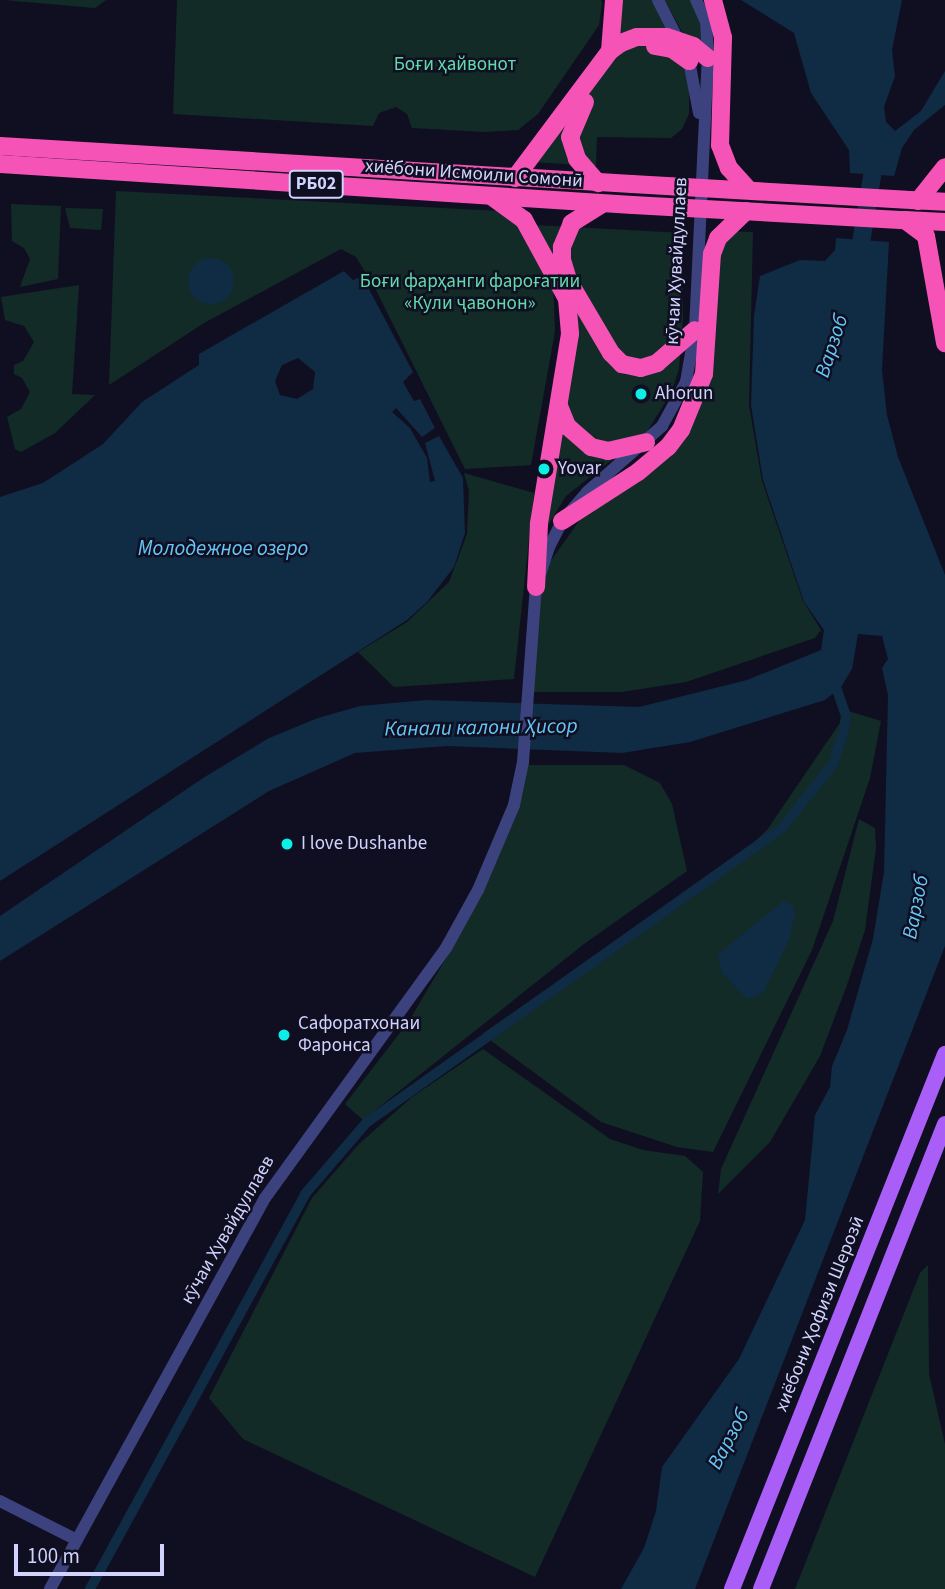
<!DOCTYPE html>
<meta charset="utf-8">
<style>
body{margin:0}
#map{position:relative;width:945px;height:1589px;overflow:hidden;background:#0f0f21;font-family:"Source Sans 3",sans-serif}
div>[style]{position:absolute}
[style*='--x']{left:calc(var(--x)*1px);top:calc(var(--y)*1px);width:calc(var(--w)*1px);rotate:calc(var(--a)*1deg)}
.green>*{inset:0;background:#122b27}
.water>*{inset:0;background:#102b44}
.round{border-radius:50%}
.canal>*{height:10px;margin:-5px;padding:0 5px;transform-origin:5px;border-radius:5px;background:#102b44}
.river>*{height:18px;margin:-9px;padding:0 9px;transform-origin:9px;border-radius:9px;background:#102b44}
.minor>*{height:12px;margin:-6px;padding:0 6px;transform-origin:6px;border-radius:6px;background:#3c427e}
.major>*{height:16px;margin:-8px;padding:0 8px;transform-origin:8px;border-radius:8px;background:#a95ef7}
.highway>*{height:18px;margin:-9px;padding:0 9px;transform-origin:9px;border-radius:9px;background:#f653b7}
.highway-bridge>*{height:18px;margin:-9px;padding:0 9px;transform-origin:9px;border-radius:9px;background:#f653b7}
.dots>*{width:19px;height:19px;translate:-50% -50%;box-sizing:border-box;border:4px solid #0f0f21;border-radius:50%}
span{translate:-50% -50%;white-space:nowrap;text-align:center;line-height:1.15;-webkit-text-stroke:5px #0f0f21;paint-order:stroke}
.shield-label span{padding:2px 5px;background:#0f0f21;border:2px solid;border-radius:5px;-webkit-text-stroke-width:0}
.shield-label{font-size:18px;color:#d1d2fd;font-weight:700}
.park-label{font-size:19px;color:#61d9ab}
.street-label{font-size:19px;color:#d1d2fd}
.poi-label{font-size:19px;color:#d1d2fd}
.left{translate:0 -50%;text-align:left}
.water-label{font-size:21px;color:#65c7f7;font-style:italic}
.scale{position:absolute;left:14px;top:1544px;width:150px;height:32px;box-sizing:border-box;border:4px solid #d1d2fd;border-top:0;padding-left:9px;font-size:21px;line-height:24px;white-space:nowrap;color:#d1d2fd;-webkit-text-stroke:5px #0f0f21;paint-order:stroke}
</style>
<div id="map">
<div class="green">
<i style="clip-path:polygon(4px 0,106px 0,95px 8px)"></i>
<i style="clip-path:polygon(177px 0,601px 0,602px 3px,599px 25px,538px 114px,518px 130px,484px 132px,412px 128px,407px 114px,396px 107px,379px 113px,373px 126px,173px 114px)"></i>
<i style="clip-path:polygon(618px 0,652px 0,674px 35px,616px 35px)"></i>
<i style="clip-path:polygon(665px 0,692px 0,699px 12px,703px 47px,682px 32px)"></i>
<i style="clip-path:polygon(643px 41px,679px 51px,689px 84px,689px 114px,682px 129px,671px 138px,597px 137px,596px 166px,533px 162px,617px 54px)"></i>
<i style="clip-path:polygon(116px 191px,519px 212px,553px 285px,554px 306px,555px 331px,531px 465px,465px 469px,374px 286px,356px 257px,341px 249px,204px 323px,109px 385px)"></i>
<i style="clip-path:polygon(11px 204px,61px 206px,58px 279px,20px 287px,30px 259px,24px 248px,12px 241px)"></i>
<i style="clip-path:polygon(65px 208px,103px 209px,101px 230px,70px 228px)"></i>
<i style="clip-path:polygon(534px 225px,683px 233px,683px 317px,679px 369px,672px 391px,647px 432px,566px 496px,544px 532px,573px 332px)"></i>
<i style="clip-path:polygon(726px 231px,753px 232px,749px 405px,762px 481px,803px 601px,821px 630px,815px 638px,686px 682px,622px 692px,532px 692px,543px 572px,584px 514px,637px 473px,698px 398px,714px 255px)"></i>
<i style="clip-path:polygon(79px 285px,72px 394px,95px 395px,55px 433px,21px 452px,15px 449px,7px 417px,21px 409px,30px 392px,22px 378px,14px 374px,14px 365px,23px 361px,34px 342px,24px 326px,5px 320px,1px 297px)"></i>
<i style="clip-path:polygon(464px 473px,534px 493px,514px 679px,394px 687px,358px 652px,407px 622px,449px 582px,467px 534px,469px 491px)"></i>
<i style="clip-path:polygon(848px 711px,881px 721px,870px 778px,812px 950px,713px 1152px,677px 1147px,601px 1122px,482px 1034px,742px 853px,767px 830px)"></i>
<i style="clip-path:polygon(526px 765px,624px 765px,660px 783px,672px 804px,687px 871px,584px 944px,363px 1120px,345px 1104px,409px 1021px,455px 943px)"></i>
<i style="clip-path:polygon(859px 819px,875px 828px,876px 848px,865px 930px,847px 985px,820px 1056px,770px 1142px,718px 1194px,721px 1169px,833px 921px)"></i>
<i style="clip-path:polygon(483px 1049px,610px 1139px,643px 1150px,685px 1156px,703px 1172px,700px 1221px,535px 1577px,243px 1439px,209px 1398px,312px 1198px,359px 1144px,412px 1097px)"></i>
<i style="clip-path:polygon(928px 1265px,929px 1374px,945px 1444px,945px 1589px,795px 1589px,920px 1273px)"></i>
</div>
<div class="water">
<i style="clip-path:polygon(741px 0,902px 0,892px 50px,895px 76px,884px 107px,886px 122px,895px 131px,921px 111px,945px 71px,945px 105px,914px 130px,902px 148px,894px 176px,850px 173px,849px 150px,811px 93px,794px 33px)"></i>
<i style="clip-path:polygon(836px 238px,889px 242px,882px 370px,887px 415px,898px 457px,945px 575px,945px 946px,695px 1589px,621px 1589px,644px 1548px,656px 1511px,662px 1467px,739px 1359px,805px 1220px,815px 1115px,830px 1087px,832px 1066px,847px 1030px,873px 939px,884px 872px,888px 695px,882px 668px,888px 659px,882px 636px,858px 634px,852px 669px,841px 687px,825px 700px,690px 742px,622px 753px,447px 746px,355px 753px,269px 791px,0 961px,0 916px,203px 778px,269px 738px,318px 718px,360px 706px,426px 700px,639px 707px,747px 680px,821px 650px,824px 630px,804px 602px,763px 480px,751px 405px,754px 316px,760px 276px,800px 260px,825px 261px,835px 250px)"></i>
<i class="round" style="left:188px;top:258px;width:46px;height:46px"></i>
<i style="clip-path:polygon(evenodd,344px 271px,353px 280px,362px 276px,413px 372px,403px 382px,414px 401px,420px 399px,435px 428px,422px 437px,396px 408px,392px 412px,410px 428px,427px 458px,430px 482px,435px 481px,425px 443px,439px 436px,463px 478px,465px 533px,454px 567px,427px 602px,407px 620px,0 881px,0 497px,43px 483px,103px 444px,142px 402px,199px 365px,199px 354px,344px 271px,298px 358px,315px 372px,313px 389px,297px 399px,280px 395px,275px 381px,282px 365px,298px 358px)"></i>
<i style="clip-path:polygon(783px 901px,793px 905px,795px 914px,789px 940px,763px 993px,747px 999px,722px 973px,717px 955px)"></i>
</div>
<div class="canal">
<i style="--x:90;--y:1589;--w:450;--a:-61.4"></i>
<i style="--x:305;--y:1194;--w:94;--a:-49.3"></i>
<i style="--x:366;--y:1123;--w:510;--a:-35.34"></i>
<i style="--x:782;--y:828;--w:82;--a:-51.4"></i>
<i style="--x:833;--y:764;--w:36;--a:-72"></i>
<i style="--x:844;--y:730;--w:14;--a:-82"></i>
<i style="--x:846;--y:716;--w:39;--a:-109"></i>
</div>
<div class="river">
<i style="--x:858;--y:261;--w:92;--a:-80.6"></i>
<i style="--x:873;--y:170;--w:17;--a:-107"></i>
</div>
<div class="minor">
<i style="--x:658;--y:0;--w:68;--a:63.1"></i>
<i style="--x:689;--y:61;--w:53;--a:79.1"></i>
<i style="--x:0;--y:1501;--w:86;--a:26.9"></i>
<i style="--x:50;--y:1589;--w:446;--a:-61.2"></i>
<i style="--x:265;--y:1198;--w:309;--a:-54.1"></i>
<i style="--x:446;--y:948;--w:66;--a:-61.1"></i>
<i style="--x:478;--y:890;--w:92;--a:-67"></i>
<i style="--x:514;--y:805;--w:44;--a:-78.2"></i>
<i style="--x:523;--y:762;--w:175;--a:-85.8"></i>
<i style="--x:536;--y:587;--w:42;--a:-72"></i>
<i style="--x:549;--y:547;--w:29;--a:-63"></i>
<i style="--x:562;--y:521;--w:38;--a:-49"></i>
<i style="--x:587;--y:492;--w:100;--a:-41.3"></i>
<i style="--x:662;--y:426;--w:50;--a:-61.4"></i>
<i style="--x:686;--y:382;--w:53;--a:-80.2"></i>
<i style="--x:695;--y:330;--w:272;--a:-87.3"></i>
<i style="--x:708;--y:58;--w:36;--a:-93"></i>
<i style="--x:706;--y:22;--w:24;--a:-114"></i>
</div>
<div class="major">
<i style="--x:732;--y:1589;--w:576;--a:-68.29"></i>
<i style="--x:761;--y:1589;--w:500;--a:-68.41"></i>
</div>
<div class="highway">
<i style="--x:713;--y:0;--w:39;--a:75"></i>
<i style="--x:723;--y:38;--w:107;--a:91.6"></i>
<i style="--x:720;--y:145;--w:25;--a:69"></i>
<i style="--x:729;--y:168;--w:30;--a:48"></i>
<i style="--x:655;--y:46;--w:17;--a:10"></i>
<i style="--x:672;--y:49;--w:21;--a:35"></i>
<i style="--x:610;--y:51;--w:51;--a:-85.5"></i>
<i style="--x:585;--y:102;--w:38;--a:113"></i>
<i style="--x:570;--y:137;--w:23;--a:72"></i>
<i style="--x:577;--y:159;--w:32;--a:49"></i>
<i style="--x:0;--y:146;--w:633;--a:3.44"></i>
<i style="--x:0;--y:164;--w:634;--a:3.71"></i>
<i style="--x:515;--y:178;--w:159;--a:-53.2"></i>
<i style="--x:610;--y:51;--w:14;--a:-36"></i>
<i style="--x:621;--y:43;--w:17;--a:-21"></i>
<i style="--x:637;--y:37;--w:30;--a:0"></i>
<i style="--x:667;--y:37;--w:28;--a:19"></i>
<i style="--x:693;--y:46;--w:19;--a:39"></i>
<i style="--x:491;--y:196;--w:41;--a:36"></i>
<i style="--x:524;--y:220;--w:90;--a:61.4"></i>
<i style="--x:567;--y:299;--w:35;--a:85"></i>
<i style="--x:570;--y:334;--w:193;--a:99.3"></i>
<i style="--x:539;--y:524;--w:63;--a:92.7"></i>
<i style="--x:910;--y:200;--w:35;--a:3"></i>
<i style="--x:918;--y:201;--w:43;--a:-51.5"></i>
<i style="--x:602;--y:204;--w:36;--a:148"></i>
<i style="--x:572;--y:223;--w:26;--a:113"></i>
<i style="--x:562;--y:247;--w:13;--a:90"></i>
<i style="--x:562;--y:260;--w:21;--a:73"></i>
<i style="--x:568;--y:280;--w:85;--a:59.5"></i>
<i style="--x:611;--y:353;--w:16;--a:45"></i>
<i style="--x:622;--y:364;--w:19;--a:12"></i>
<i style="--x:641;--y:368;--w:17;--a:-17"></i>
<i style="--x:657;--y:363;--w:50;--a:-41"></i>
<i style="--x:905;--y:220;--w:26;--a:37"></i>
<i style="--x:926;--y:236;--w:109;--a:79.9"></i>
<i style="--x:905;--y:220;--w:40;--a:2.9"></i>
<i style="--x:559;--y:406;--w:22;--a:68"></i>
<i style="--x:567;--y:426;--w:32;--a:41"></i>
<i style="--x:591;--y:447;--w:17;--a:13"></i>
<i style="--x:608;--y:451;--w:39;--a:-13"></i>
<i style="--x:562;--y:521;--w:90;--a:-32.8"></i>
<i style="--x:638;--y:472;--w:39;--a:-40"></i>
<i style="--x:668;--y:447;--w:21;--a:-53"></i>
<i style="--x:681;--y:430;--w:61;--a:-67.7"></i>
<i style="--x:704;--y:374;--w:120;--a:-86.2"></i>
<i style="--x:712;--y:254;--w:17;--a:-69"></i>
<i style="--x:718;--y:238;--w:39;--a:-44"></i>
</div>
<div class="highway-bridge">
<i style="--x:632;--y:184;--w:275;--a:3.3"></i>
<i style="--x:633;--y:205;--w:272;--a:3.2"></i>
</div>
<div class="dots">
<i style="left:641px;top:394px;background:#0ceee6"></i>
<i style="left:544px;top:469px;background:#0ceee6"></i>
<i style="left:287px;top:844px;background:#0ceee6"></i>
<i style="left:284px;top:1035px;background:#0ceee6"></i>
</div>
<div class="shield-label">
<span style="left:316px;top:184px">РБ02</span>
</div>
<div class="park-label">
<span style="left:455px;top:65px">Боғи ҳайвонот</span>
<span style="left:470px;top:293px">Боғи фарҳанги фароғатии<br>«Кули ҷавонон»</span>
</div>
<div class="street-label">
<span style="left:474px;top:174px;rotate:4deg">хиёбони Исмоили Сомонӣ</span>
<span style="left:677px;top:261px;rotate:-87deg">кӯчаи Хувайдуллаев</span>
<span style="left:228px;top:1230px;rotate:-60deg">кӯчаи Хувайдуллаев</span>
<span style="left:820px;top:1314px;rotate:-68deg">хиёбони Ҳофизи Шерозӣ</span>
</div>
<div class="poi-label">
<span class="left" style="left:655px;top:394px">Ahorun</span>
<span class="left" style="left:558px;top:469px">Yovar</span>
<span class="left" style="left:301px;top:844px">I love Dushanbe</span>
<span class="left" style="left:298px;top:1035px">Сафоратхонаи<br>Фаронса</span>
</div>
<div class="water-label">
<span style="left:831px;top:346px;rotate:-72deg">Варзоб</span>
<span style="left:223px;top:548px">Молодежное озеро</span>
<span style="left:481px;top:727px;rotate:-1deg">Канали калони Ҳисор</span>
<span style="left:915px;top:907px;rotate:-79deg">Варзоб</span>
<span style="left:728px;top:1439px;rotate:-62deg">Варзоб</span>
</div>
<div class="scale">100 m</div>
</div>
